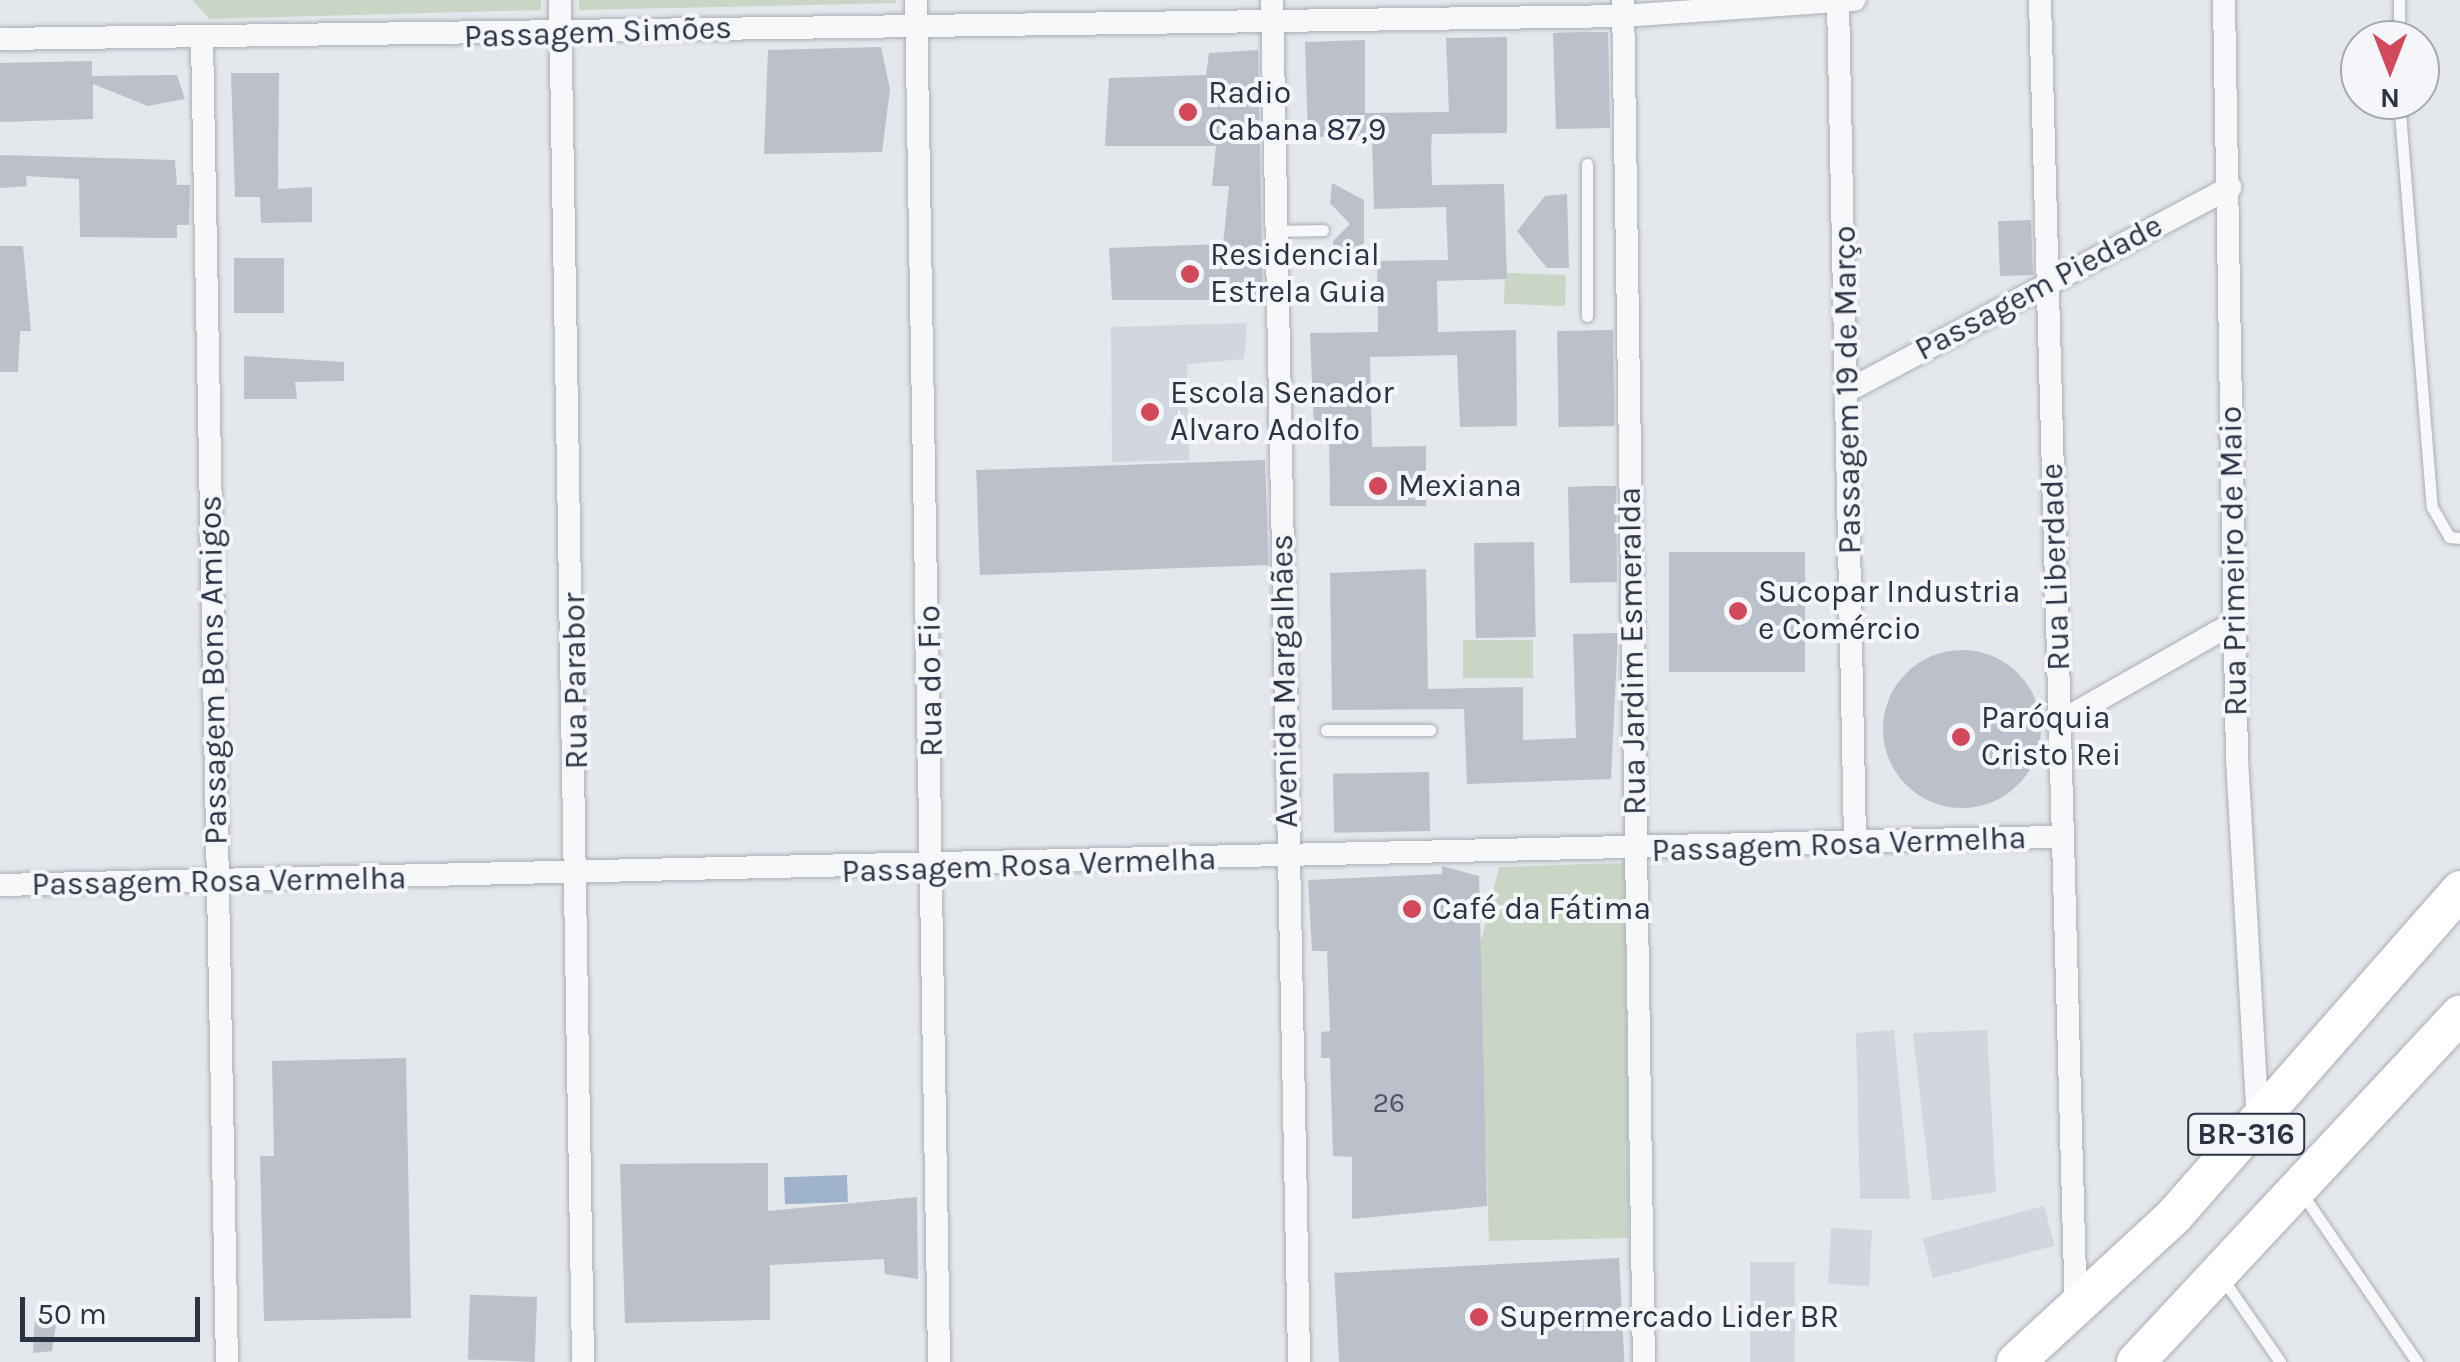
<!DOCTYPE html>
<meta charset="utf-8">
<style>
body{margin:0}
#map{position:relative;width:2460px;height:1362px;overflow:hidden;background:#e4e7ec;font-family:Karla,sans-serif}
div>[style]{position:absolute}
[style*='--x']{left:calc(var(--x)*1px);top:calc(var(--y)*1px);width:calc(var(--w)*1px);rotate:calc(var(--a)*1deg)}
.built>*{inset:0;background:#d2d6de;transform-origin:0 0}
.green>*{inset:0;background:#c9d6c5;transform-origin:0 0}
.water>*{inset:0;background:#9fb4cc;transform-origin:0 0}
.building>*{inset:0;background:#bbc0ca;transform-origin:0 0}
.round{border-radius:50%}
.roads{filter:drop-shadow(0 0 2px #a9aeb7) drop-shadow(0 0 2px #a9aeb7)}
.service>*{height:11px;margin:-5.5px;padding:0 5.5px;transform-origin:5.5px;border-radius:5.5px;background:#f7f8fa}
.minor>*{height:22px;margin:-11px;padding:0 11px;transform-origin:11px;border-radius:11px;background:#f7f8fa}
.trunk>*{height:38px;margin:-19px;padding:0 19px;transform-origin:19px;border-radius:19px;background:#fff}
.dots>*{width:28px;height:28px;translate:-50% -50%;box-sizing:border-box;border:5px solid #f4f6f9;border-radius:50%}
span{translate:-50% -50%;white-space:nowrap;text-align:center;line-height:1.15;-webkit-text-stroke:8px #f4f6f9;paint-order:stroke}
.number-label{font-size:28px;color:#4f5766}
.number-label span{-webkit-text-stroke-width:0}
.shield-label span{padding:2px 8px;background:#f4f6f9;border:2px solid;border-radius:8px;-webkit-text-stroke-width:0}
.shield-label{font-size:30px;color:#2b3445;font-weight:700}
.street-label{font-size:32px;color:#2b3445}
.poi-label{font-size:32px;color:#2b3445}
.left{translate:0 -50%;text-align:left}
.north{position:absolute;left:2340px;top:20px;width:100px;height:100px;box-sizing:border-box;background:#f4f6f9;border:2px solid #a4a8b1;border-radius:50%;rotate:180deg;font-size:28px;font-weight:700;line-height:40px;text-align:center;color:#2b3445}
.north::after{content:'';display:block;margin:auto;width:35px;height:45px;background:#d1495b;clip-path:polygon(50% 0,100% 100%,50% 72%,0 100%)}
.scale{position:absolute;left:20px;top:1297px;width:180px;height:45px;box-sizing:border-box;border:5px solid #2b3445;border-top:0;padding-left:12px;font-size:30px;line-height:35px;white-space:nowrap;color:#2b3445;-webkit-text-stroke:8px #f4f6f9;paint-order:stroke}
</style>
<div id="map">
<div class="built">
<i style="clip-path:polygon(1247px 323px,1244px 359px,1187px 364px,1189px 460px,1112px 462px,1111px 327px)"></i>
<i style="clip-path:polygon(1894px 1030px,1910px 1199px,1860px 1199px,1856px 1033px)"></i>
<i style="clip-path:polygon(1987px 1030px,1996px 1192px,1932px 1201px,1913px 1033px)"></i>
<i style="left:2044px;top:1206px;width:41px;height:126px;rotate:75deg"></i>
<i style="left:1831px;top:1228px;width:41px;height:56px;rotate:3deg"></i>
<i style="left:1750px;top:1262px;width:45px;height:100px"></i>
</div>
<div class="green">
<i style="clip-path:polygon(192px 0,541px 0,541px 10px,210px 19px)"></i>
<i style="clip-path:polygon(579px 0,895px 0,896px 3px,579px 10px)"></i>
<i style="left:1566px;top:275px;width:31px;height:61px;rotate:92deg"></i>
<i style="left:1533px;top:640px;width:38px;height:70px;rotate:90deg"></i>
<i style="clip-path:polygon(1625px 863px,1629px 1238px,1489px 1241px,1479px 949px,1499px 867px)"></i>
</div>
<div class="water">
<i style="left:847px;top:1175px;width:27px;height:63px;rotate:88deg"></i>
</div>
<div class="building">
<i style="clip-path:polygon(1581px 32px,1608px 32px,1610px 128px,1556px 129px,1553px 33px)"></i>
<i style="clip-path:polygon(1507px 37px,1507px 133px,1432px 134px,1431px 148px,1432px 185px,1504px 184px,1507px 279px,1437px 281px,1438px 332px,1516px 330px,1517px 426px,1460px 427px,1457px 355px,1370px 357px,1372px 447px,1426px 446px,1426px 506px,1330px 506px,1329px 429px,1314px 429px,1310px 333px,1378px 332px,1377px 261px,1448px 260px,1446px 207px,1374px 209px,1372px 136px,1308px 137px,1305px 42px,1365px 40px,1365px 113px,1449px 112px,1446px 38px)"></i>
<i style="clip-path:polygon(881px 47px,890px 89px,882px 152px,764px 154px,768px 50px)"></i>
<i style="clip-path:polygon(1258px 50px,1263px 300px,1112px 300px,1109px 248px,1223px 244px,1229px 186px,1212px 186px,1216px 146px,1105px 146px,1109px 78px,1206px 75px,1209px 53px)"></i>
<i style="clip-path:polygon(92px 61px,92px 76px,177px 75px,185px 99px,148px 106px,93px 84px,93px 119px,0 122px,0 63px)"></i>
<i style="clip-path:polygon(231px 73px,279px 73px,278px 189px,312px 187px,312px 222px,261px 223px,260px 197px,235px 197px)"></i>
<i style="clip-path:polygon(0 155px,175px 160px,177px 185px,190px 185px,189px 225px,177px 225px,177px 238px,80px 237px,79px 179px,26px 176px,27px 186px,0 188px)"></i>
<i style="clip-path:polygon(1332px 183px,1364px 200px,1364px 243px,1334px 262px,1333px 241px,1350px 224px,1330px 203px)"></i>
<i style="clip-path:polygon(1567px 194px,1569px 268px,1547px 268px,1517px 231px,1545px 196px)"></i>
<i style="left:2031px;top:220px;width:55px;height:33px;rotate:88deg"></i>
<i style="clip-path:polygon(0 246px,23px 246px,31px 331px,20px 331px,18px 372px,0 372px)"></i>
<i style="left:234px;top:258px;width:50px;height:55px"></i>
<i style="left:1613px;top:330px;width:96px;height:56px;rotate:89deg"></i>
<i style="clip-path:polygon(244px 356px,344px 362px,344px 381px,295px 382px,297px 399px,244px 399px)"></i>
<i style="left:1265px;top:460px;width:105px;height:289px;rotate:88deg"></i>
<i style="clip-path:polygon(1595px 486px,1616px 486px,1617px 582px,1570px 583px,1568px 487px)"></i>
<i style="left:1534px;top:542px;width:95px;height:60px;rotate:89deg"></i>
<i style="left:1669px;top:552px;width:136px;height:120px"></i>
<i style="clip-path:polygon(1426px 569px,1428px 689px,1523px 687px,1523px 740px,1576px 738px,1573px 634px,1618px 633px,1611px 779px,1467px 784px,1464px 709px,1332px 710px,1330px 573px)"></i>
<i class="round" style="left:1883px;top:650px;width:158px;height:158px"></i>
<i style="left:1429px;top:772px;width:59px;height:96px;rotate:89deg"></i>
<i style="clip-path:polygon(1442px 866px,1479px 876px,1487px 1206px,1352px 1219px,1352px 1157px,1333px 1156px,1330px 1058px,1321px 1058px,1321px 1032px,1330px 1031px,1327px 951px,1312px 951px,1308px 880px,1442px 874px)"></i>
<i style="clip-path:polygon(406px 1058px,411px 1318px,264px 1321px,260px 1156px,274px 1156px,272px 1061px)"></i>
<i style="clip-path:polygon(768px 1163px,768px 1211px,917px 1197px,918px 1279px,885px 1274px,884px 1259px,770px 1265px,770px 1320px,625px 1323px,620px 1164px)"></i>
<i style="left:1619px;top:1258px;width:104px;height:285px;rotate:87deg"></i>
<i style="left:537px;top:1297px;width:65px;height:67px;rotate:92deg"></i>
<i style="clip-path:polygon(58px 1312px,52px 1351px,33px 1353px,35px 1314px)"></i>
</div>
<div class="roads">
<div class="service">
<i style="--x:2399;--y:0;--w:40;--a:90"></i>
<i style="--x:2399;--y:100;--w:408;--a:85.4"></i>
<i style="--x:2432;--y:507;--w:34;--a:60"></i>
<i style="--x:2449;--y:537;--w:11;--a:5"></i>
<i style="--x:1587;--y:164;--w:152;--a:90"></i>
<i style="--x:1276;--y:231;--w:47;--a:-1.2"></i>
<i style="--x:1326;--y:730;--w:104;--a:0"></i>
<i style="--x:2301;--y:1192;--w:206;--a:55.7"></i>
<i style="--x:2223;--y:1279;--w:101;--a:55.5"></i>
</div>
<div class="minor">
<i style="--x:560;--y:0;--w:1362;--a:89.03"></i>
<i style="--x:916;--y:0;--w:1362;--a:89.03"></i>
<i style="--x:1272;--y:0;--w:1362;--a:88.86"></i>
<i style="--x:1623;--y:0;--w:1362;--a:89.12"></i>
<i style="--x:1838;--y:0;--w:841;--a:88.84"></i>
<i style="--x:2040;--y:0;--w:1310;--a:88.43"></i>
<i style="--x:2224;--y:0;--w:759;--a:89.02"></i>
<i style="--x:2237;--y:759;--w:364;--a:86.7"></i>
<i style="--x:202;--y:38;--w:1324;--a:88.92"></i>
<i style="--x:0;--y:39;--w:1623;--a:-0.81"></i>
<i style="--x:1623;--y:16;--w:232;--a:-4"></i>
<i style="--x:1849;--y:390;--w:432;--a:-28"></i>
<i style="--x:2061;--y:721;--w:200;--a:-29.6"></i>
<i style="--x:0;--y:885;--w:2058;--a:-1.34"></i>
</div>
<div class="trunk">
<i style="--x:2016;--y:1362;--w:215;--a:-42.7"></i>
<i style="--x:2174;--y:1216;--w:434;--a:-48.7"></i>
<i style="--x:2136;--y:1362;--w:475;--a:-47"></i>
</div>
</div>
<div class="dots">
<i style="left:1188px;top:112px;background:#d1495b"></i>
<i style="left:1190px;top:274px;background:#d1495b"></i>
<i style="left:1150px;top:412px;background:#d1495b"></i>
<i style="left:1378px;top:486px;background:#d1495b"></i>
<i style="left:1738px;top:611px;background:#d1495b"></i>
<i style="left:1961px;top:737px;background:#d1495b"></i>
<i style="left:1412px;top:909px;background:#d1495b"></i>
<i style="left:1479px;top:1317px;background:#d1495b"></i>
</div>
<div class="number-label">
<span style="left:1389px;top:1103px">26</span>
</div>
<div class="shield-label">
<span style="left:2246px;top:1134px">BR-316</span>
</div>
<div class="street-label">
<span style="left:598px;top:33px;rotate:-2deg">Passagem Simões</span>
<span style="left:2039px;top:288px;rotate:-28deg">Passagem Piedade</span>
<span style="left:1848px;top:390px;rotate:-91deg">Passagem 19 de Março</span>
<span style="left:2234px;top:561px;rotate:-91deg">Rua Primeiro de Maio</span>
<span style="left:2056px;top:567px;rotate:-92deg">Rua Liberdade</span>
<span style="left:1633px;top:651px;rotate:-91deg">Rua Jardim Esmeralda</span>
<span style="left:214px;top:670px;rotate:-91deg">Passagem Bons Amigos</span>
<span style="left:576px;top:681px;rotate:-91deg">Rua Parabor</span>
<span style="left:931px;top:681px;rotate:-91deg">Rua do Fio</span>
<span style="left:1285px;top:681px;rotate:-91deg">Avenida Margalhães</span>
<span style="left:1839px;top:845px;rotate:-2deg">Passagem Rosa Vermelha</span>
<span style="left:1029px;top:866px;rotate:-2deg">Passagem Rosa Vermelha</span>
<span style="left:219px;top:882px;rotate:-1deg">Passagem Rosa Vermelha</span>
</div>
<div class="poi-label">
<span class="left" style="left:1208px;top:112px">Radio<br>Cabana 87,9</span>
<span class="left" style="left:1210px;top:274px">Residencial<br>Estrela Guia</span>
<span class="left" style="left:1170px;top:412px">Escola Senador<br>Alvaro Adolfo</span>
<span class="left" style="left:1398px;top:486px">Mexiana</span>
<span class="left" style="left:1758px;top:611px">Sucopar Industria<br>e Comércio</span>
<span class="left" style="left:1981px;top:737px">Paróquia<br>Cristo Rei</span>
<span class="left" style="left:1432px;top:909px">Café da Fátima</span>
<span class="left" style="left:1499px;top:1317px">Supermercado Lider BR</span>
</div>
<div class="north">N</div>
<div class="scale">50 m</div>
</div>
